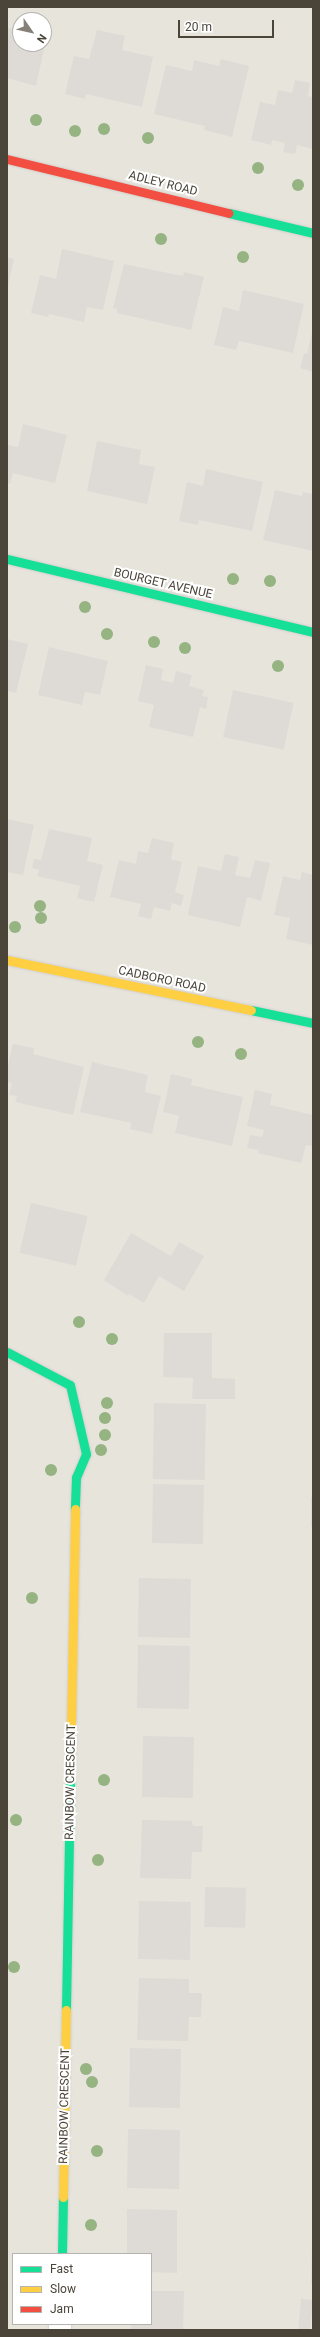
<!DOCTYPE html>
<style>
body{margin:0}
#map{position:relative;width:320px;height:2337px;overflow:hidden;background:#f4f2ee;font-family:Roboto,sans-serif}
div>[style]{position:absolute}
[style*='--x']{left:calc(var(--x)*1px);top:calc(var(--y)*1px);width:calc(var(--w)*1px);rotate:calc(var(--a)*1deg)}
.residential>*{inset:0;background:#e7e4dc}
.building>*{inset:0;background:#dedbd6;transform-origin:0 0}
.roads{filter:drop-shadow(0 0 1px #d2d0cb) drop-shadow(0 0 1px #d2d0cb)}
.street>*{height:22px;margin:-11px;padding:0 11px;transform-origin:11px;border-radius:11px;background:#fdfdfc}
.fast>*{height:9px;margin:-4.5px;padding:0 4.5px;transform-origin:4.5px;border-radius:4.5px;background:#16e098}
.slow>*{height:9px;margin:-4.5px;padding:0 4.5px;transform-origin:4.5px;border-radius:4.5px;background:#ffcf43}
.jam>*{height:9px;margin:-4.5px;padding:0 4.5px;transform-origin:4.5px;border-radius:4.5px;background:#f24e42}
.trees>*{width:12px;height:12px;margin:-6px;border-radius:50%;background:#96b382}
span{translate:-50% -50%;white-space:nowrap;text-align:center;line-height:1.15;-webkit-text-stroke:4px #fff;paint-order:stroke}
.street-label{font-size:12px;color:#4b4439}
.frame{position:absolute;inset:0;border:8px solid #4b4439;pointer-events:none}
.legend{position:absolute;left:12px;top:2253px;width:140px;height:72px;box-sizing:border-box;background:#fff;border:1px solid #b7b4b0;margin:0;padding:5px 7px;list-style:none;font-size:12px;color:#4b4439}
.legend li{display:flex;align-items:center;gap:8px;height:20px}
.legend b{width:20px;border:1px solid #b7b4b0}
.north{position:absolute;left:12px;top:12px;width:40px;height:40px;box-sizing:border-box;background:#fff;border:1px solid #b7b4b0;border-radius:50%;rotate:124deg;font-size:11px;font-weight:700;line-height:16px;text-align:center;color:#4b4439}
.north::after{content:'';display:block;margin:auto;width:14px;height:18px;background:#868178;clip-path:polygon(50% 0,100% 100%,50% 72%,0 100%)}
.scale{position:absolute;left:178px;top:20px;width:96px;height:18px;box-sizing:border-box;border:2px solid #4b4439;border-top:0;padding-left:5px;font-size:12px;line-height:14px;white-space:nowrap;color:#4b4439;-webkit-text-stroke:3px #fff;paint-order:stroke}
</style>
<div id="map">
<div class="residential">
<i style="clip-path:polygon(evenodd,7px 7px,313px 7px,313px 2330px,7px 2330px,7px 7px,20px 20px,44px 20px,44px 44px,20px 44px,20px 20px,7px 7px,13px 2254px,151px 2254px,151px 2324px,13px 2324px,13px 2254px)"></i>
</div>
<div class="building">
<i style="clip-path:polygon(7px 28px,20px 30px,20px 44px,44px 49px,36px 86px,7px 78px)"></i>
<i style="clip-path:polygon(97px 30px,125px 36px,122px 50px,153px 57px,142px 107px,86px 94px,85px 99px,65px 94px,74px 56px,89px 59px)"></i>
<i style="clip-path:polygon(221px 59px,249px 66px,232px 137px,204px 130px,205px 126px,154px 114px,166px 65px,192px 71px,194px 60px,219px 66px)"></i>
<i style="clip-path:polygon(295px 80px,310px 83px,308px 96px,313px 97px,313px 149px,297px 145px,295px 154px,283px 152px,285px 143px,272px 140px,271px 145px,251px 140px,260px 102px,275px 105px,278px 90px,292px 93px)"></i>
<i style="clip-path:polygon(62px 249px,114px 261px,103px 310px,87px 307px,84px 322px,49px 314px,48px 317px,31px 313px,40px 275px,56px 279px)"></i>
<i style="clip-path:polygon(7px 257px,14px 259px,8px 287px,7px 287px)"></i>
<i style="clip-path:polygon(124px 264px,183px 276px,184px 272px,204px 277px,191px 330px,117px 313px,117px 309px,113px 308px)"></i>
<i style="clip-path:polygon(243px 290px,304px 304px,293px 353px,239px 341px,236px 350px,214px 345px,223px 307px,239px 311px)"></i>
<i style="clip-path:polygon(313px 328px,313px 372px,300px 368px,304px 353px,307px 354px)"></i>
<i style="clip-path:polygon(23px 424px,67px 435px,55px 483px,13px 473px,10px 484px,7px 483px,7px 445px,18px 447px)"></i>
<i style="clip-path:polygon(97px 441px,141px 450px,139px 464px,155px 467px,147px 504px,87px 491px)"></i>
<i style="clip-path:polygon(206px 469px,263px 482px,252px 531px,199px 520px,198px 525px,179px 521px,187px 482px,203px 486px)"></i>
<i style="clip-path:polygon(275px 490px,302px 496px,303px 492px,313px 494px,313px 551px,263px 540px)"></i>
<i style="clip-path:polygon(7px 639px,28px 644px,16px 693px,7px 691px)"></i>
<i style="clip-path:polygon(49px 647px,108px 661px,100px 695px,85px 692px,82px 705px,38px 695px)"></i>
<i style="clip-path:polygon(146px 665px,163px 669px,161px 680px,173px 683px,176px 671px,192px 675px,189px 686px,204px 690px,202px 696px,208px 697px,206px 709px,200px 707px,193px 737px,149px 727px,154px 705px,138px 701px)"></i>
<i style="left:233px;top:690px;width:62px;height:48px;rotate:12deg"></i>
<i style="clip-path:polygon(7px 819px,34px 825px,23px 875px,7px 872px)"></i>
<i style="clip-path:polygon(49px 829px,92px 838px,87px 861px,103px 865px,94px 902px,77px 898px,80px 886px,37px 876px,39px 870px,32px 868px,34px 859px,41px 860px)"></i>
<i style="clip-path:polygon(152px 838px,174px 843px,171px 859px,182px 862px,175px 892px,184px 895px,181px 906px,172px 903px,170px 911px,154px 907px,151px 919px,138px 916px,141px 904px,110px 897px,119px 860px,136px 864px,138px 851px,148px 853px)"></i>
<i style="clip-path:polygon(225px 854px,239px 857px,235px 875px,250px 878px,255px 860px,270px 863px,261px 901px,247px 897px,240px 927px,188px 915px,198px 866px,221px 871px)"></i>
<i style="clip-path:polygon(302px 872px,313px 875px,313px 945px,286px 939px,290px 918px,274px 915px,283px 876px,300px 880px)"></i>
<i style="clip-path:polygon(13px 1044px,34px 1048px,33px 1054px,84px 1067px,73px 1115px,15px 1102px,17px 1096px,9px 1095px,12px 1083px,7px 1082px,7px 1069px)"></i>
<i style="clip-path:polygon(92px 1062px,148px 1075px,145px 1092px,161px 1096px,152px 1134px,130px 1129px,131px 1123px,80px 1112px)"></i>
<i style="clip-path:polygon(171px 1074px,192px 1079px,191px 1085px,243px 1097px,232px 1146px,175px 1133px,179px 1116px,163px 1112px)"></i>
<i style="clip-path:polygon(255px 1090px,272px 1094px,270px 1105px,313px 1115px,313px 1146px,306px 1145px,301px 1163px,258px 1153px,259px 1150px,247px 1148px,250px 1135px,262px 1137px,264px 1130px,247px 1126px)"></i>
<i style="left:31px;top:1203px;width:58px;height:51px;rotate:13deg"></i>
<i style="clip-path:polygon(131px 1233px,171px 1256px,179px 1242px,204px 1256px,184px 1291px,159px 1276px,144px 1303px,129px 1294px,128px 1296px,104px 1280px)"></i>
<i style="clip-path:polygon(164px 1333px,212px 1333px,212px 1378px,235px 1379px,235px 1399px,192px 1399px,193px 1378px,163px 1377px)"></i>
<i style="left:154px;top:1403px;width:52px;height:76px;rotate:1deg"></i>
<i style="left:153px;top:1484px;width:51px;height:59px;rotate:1deg"></i>
<i style="left:311px;top:1497px;width:2px;height:30px"></i>
<i style="left:139px;top:1578px;width:52px;height:59px;rotate:1deg"></i>
<i style="left:138px;top:1645px;width:52px;height:63px;rotate:1deg"></i>
<i style="left:143px;top:1736px;width:51px;height:61px;rotate:1deg"></i>
<i style="clip-path:polygon(142px 1820px,192px 1821px,193px 1826px,203px 1826px,202px 1852px,192px 1852px,191px 1879px,140px 1878px)"></i>
<i style="left:205px;top:1887px;width:41px;height:40px;rotate:1deg"></i>
<i style="left:139px;top:1901px;width:52px;height:58px;rotate:1deg"></i>
<i style="clip-path:polygon(139px 1978px,189px 1979px,189px 1993px,202px 1993px,201px 2017px,189px 2017px,188px 2041px,137px 2040px)"></i>
<i style="left:130px;top:2048px;width:51px;height:59px;rotate:1deg"></i>
<i style="left:128px;top:2129px;width:52px;height:59px;rotate:1deg"></i>
<i style="clip-path:polygon(127px 2209px,177px 2210px,177px 2273px,151px 2272px,151px 2254px,127px 2254px)"></i>
<i style="clip-path:polygon(312px 2244px,313px 2245px,313px 2283px,311px 2283px)"></i>
<i style="clip-path:polygon(151px 2291px,184px 2291px,183px 2330px,131px 2330px,131px 2324px,151px 2324px)"></i>
<i style="left:301px;top:2299px;width:12px;height:31px;rotate:5deg"></i>
</div>
<div class="roads">
<div class="street">
<i style="--x:60;--y:2330;--w:6;--a:-90"></i>
</div>
<div class="fast">
<i style="--x:229;--y:213;--w:86;--a:13.4"></i>
<i style="--x:7;--y:559;--w:315;--a:13.4"></i>
<i style="--x:251;--y:1010;--w:63;--a:11.8"></i>
<i style="--x:7;--y:1352;--w:71;--a:27.6"></i>
<i style="--x:70;--y:1385;--w:71;--a:76.9"></i>
<i style="--x:86;--y:1454;--w:25;--a:113"></i>
<i style="--x:76;--y:1477;--w:32;--a:92"></i>
<i style="--x:66;--y:2010;--w:283;--a:-89"></i>
<i style="--x:62;--y:2254;--w:57;--a:-89"></i>
</div>
<div class="slow">
<i style="--x:7;--y:960;--w:249;--a:11.6"></i>
<i style="--x:71;--y:1727;--w:218;--a:-88.9"></i>
<i style="--x:63;--y:2197;--w:187;--a:-89.1"></i>
</div>
<div class="jam">
<i style="--x:7;--y:159;--w:228;--a:13.7"></i>
</div>
</div>
<div class="trees">
<i style="left:36px;top:120px"></i>
<i style="left:104px;top:129px"></i>
<i style="left:75px;top:131px"></i>
<i style="left:148px;top:138px"></i>
<i style="left:258px;top:168px"></i>
<i style="left:298px;top:185px"></i>
<i style="left:161px;top:239px"></i>
<i style="left:243px;top:257px"></i>
<i style="left:233px;top:579px"></i>
<i style="left:270px;top:581px"></i>
<i style="left:85px;top:607px"></i>
<i style="left:107px;top:634px"></i>
<i style="left:154px;top:642px"></i>
<i style="left:185px;top:648px"></i>
<i style="left:278px;top:666px"></i>
<i style="left:40px;top:906px"></i>
<i style="left:41px;top:918px"></i>
<i style="left:15px;top:927px"></i>
<i style="left:198px;top:1042px"></i>
<i style="left:241px;top:1054px"></i>
<i style="left:79px;top:1322px"></i>
<i style="left:112px;top:1339px"></i>
<i style="left:107px;top:1403px"></i>
<i style="left:105px;top:1418px"></i>
<i style="left:105px;top:1435px"></i>
<i style="left:101px;top:1450px"></i>
<i style="left:51px;top:1470px"></i>
<i style="left:32px;top:1598px"></i>
<i style="left:104px;top:1780px"></i>
<i style="left:16px;top:1820px"></i>
<i style="left:98px;top:1860px"></i>
<i style="left:14px;top:1967px"></i>
<i style="left:86px;top:2069px"></i>
<i style="left:92px;top:2082px"></i>
<i style="left:97px;top:2151px"></i>
<i style="left:91px;top:2225px"></i>
</div>
<div class="street-label">
<span style="left:163px;top:184px;rotate:14deg">ADLEY ROAD</span>
<span style="left:163px;top:584px;rotate:13deg">BOURGET AVENUE</span>
<span style="left:162px;top:980px;rotate:12deg">CADBORO ROAD</span>
<span style="left:71px;top:1782px;rotate:-89deg">RAINBOW CRESCENT</span>
<span style="left:65px;top:2106px;rotate:-89deg">RAINBOW CRESCENT</span>
</div>
<div class="frame"></div>
<ul class="legend">
<li><b style="height:5px;background:#16e098"></b>Fast</li>
<li><b style="height:5px;background:#ffcf43"></b>Slow</li>
<li><b style="height:5px;background:#f24e42"></b>Jam</li>
</ul>
<div class="north">N</div>
<div class="scale">20 m</div>
</div>
